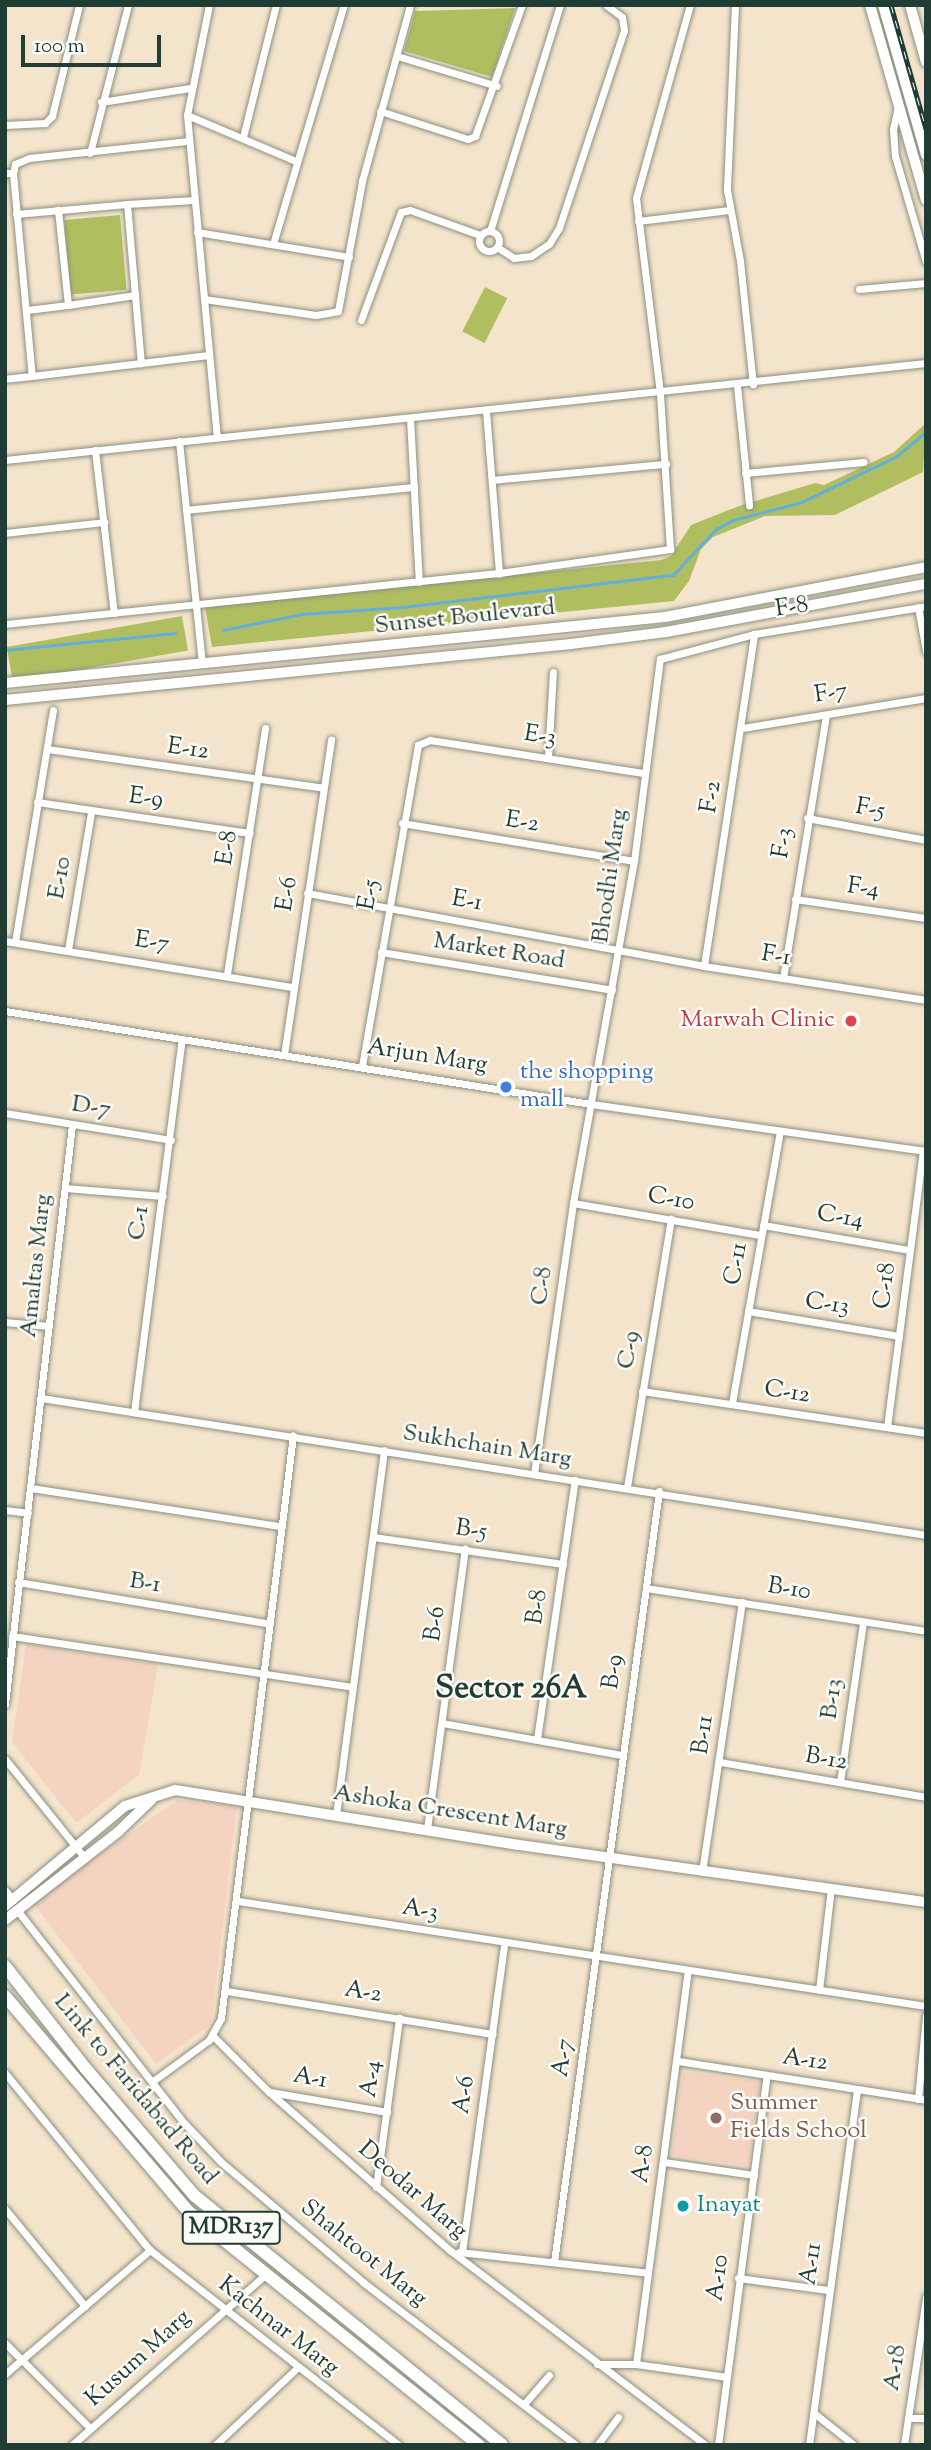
<!DOCTYPE html>
<style>
body{margin:0}
#map{position:relative;width:931px;height:2450px;overflow:hidden;background:#f5e4cc;font-family:"Sorts Mill Goudy",serif}
div>[style]{position:absolute}
[style*='--x']{left:calc(var(--x)*1px);top:calc(var(--y)*1px);width:calc(var(--w)*1px);rotate:calc(var(--a)*1deg)}
.built>*{inset:0;background:#f5d3c1;transform-origin:0 0}
.green>*{inset:0;background:#b0be60;transform-origin:0 0}
.stream>*{height:2.5px;margin:-1.25px;padding:0 1.25px;transform-origin:1.25px;border-radius:1.25px;background:#61b0db}
.roads{filter:drop-shadow(0 0 2px #8a9080) drop-shadow(0 0 2px #8a9080)}
.street>*{height:7px;margin:-3.5px;padding:0 3.5px;transform-origin:3.5px;border-radius:3.5px;background:#fff}
.street>.ring{margin:-3.5px;padding:0;box-sizing:content-box;background:none;border:7px solid #fff;border-radius:50%}
.secondary>*{height:10px;margin:-5px;padding:0 5px;transform-origin:5px;border-radius:5px;background:#fff}
.primary>*{height:12px;margin:-6px;padding:0 6px;transform-origin:6px;border-radius:6px;background:#fff}
.rail>*{height:5px;margin-top:-2.5px;transform-origin:0;background:repeating-linear-gradient(90deg,#fdfcf7 0 8px,#1f3d34 0 16px);box-sizing:border-box;border-block:2px solid #1f3d34}
.dots>*{width:19px;height:19px;translate:-50% -50%;box-sizing:border-box;border:4px solid #fdfcf7;border-radius:50%}
span{translate:-50% -50%;white-space:nowrap;text-align:center;line-height:1.15;-webkit-text-stroke:5px #fdfcf7;paint-order:stroke}
.shield-label span{padding:2px 5px;background:#fdfcf7;border:2px solid;border-radius:5px;-webkit-text-stroke-width:0}
.shield-label{font-size:23px;color:#1f3d34;font-weight:700}
.street-label{font-size:24px;color:#1f3d34}
.health-label{font-size:24px;color:#be3a42}
.right{translate:-100% -50%;text-align:right}
.shop-label{font-size:24px;color:#366cbe}
.left{translate:0 -50%;text-align:left}
.education-label{font-size:24px;color:#785e54}
.culture-label{font-size:24px;color:#0d838f}
.district-label{font-size:32px;color:#1f3d34;font-weight:700}
.frame{position:absolute;inset:0;border:7px solid #1f3d34;pointer-events:none}
.scale{position:absolute;left:21px;top:35px;width:140px;height:32px;box-sizing:border-box;border:4px solid #1f3d34;border-top:0;padding-left:9px;font-size:21px;line-height:24px;white-space:nowrap;color:#1f3d34;-webkit-text-stroke:5px #fdfcf7;paint-order:stroke}
</style>
<div id="map">
<div class="built">
<i style="clip-path:polygon(26px 1644px,158px 1664px,139px 1775px,76px 1823px,12px 1742px)"></i>
<i style="clip-path:polygon(177px 1800px,237px 1806px,211px 2024px,156px 2064px,32px 1902px)"></i>
<i style="left:683px;top:2071px;width:78px;height:85px;rotate:8deg"></i>
</div>
<div class="green">
<i style="clip-path:polygon(515px 8px,492px 77px,404px 51px,415px 11px)"></i>
<i style="left:120px;top:215px;width:75px;height:56px;rotate:85deg"></i>
<i style="left:485px;top:287px;width:25px;height:50px;rotate:27deg"></i>
<i style="clip-path:polygon(926px 423px,923px 472px,835px 515px,765px 516px,713px 537px,701px 549px,689px 581px,674px 601px,212px 647px,205px 607px,661px 560px,671px 556px,691px 525px,739px 506px,815px 483px,824px 485px,894px 452px)"></i>
<i style="left:182px;top:616px;width:35px;height:178px;rotate:80deg"></i>
</div>
<div class="stream">
<i style="--x:223;--y:630;--w:81;--a:-11.4"></i>
<i style="--x:302;--y:614;--w:101;--a:-4"></i>
<i style="--x:403;--y:607;--w:272;--a:-6.8"></i>
<i style="--x:673;--y:575;--w:63;--a:-46.9"></i>
<i style="--x:716;--y:529;--w:19;--a:-28"></i>
<i style="--x:733;--y:520;--w:71;--a:-14.6"></i>
<i style="--x:802;--y:502;--w:106;--a:-25.8"></i>
<i style="--x:897;--y:456;--w:38;--a:-40"></i>
<i style="--x:5;--y:650;--w:171;--a:-5.7"></i>
</div>
<div class="roads">
<div class="street">
<i style="--x:209;--y:5;--w:112;--a:101.3"></i>
<i style="--x:187;--y:115;--w:323;--a:84.7"></i>
<i style="--x:735;--y:5;--w:185;--a:92.5"></i>
<i style="--x:727;--y:190;--w:72;--a:79.6"></i>
<i style="--x:740;--y:261;--w:124;--a:84"></i>
<i style="--x:397;--y:56;--w:104;--a:16.7"></i>
<i style="--x:101;--y:102;--w:90;--a:-8.9"></i>
<i style="--x:898;--y:106;--w:24;--a:102"></i>
<i style="--x:893;--y:129;--w:27;--a:86"></i>
<i style="--x:895;--y:156;--w:110;--a:73.7"></i>
<i style="--x:380;--y:111;--w:92;--a:17.7"></i>
<i style="--x:468;--y:139;--w:8;--a:-23"></i>
<i style="--x:475;--y:136;--w:139;--a:-70.3"></i>
<i style="--x:187;--y:115;--w:118;--a:22.9"></i>
<i style="--x:5;--y:125;--w:40;--a:-2.9"></i>
<i style="--x:45;--y:123;--w:10;--a:-45"></i>
<i style="--x:52;--y:116;--w:114;--a:-76.3"></i>
<i style="--x:243;--y:137;--w:136;--a:-76"></i>
<i style="--x:90;--y:153;--w:153;--a:-75.6"></i>
<i style="--x:5;--y:173;--w:8;--a:0"></i>
<i style="--x:13;--y:173;--w:204;--a:84.7"></i>
<i style="--x:32;--y:376;--w:27;--a:174"></i>
<i style="--x:13;--y:173;--w:9;--a:-77"></i>
<i style="--x:15;--y:164;--w:15;--a:-23"></i>
<i style="--x:29;--y:158;--w:161;--a:-6.1"></i>
<i style="--x:127;--y:204;--w:67;--a:-3.4"></i>
<i style="--x:16;--y:214;--w:111;--a:-5.1"></i>
<i style="--x:127;--y:204;--w:160;--a:85"></i>
<i style="--x:141;--y:363;--w:110;--a:173.2"></i>
<i style="--x:638;--y:221;--w:92;--a:-6.9"></i>
<i class="ring" style="left:479px;top:231px;width:13px;height:13px"></i>
<i style="--x:490;--y:231;--w:237;--a:-72.8"></i>
<i style="--x:197;--y:232;--w:154;--a:9.3"></i>
<i style="--x:273;--y:244;--w:249;--a:-73.5"></i>
<i style="--x:497;--y:247;--w:20;--a:33"></i>
<i style="--x:514;--y:258;--w:17;--a:-7"></i>
<i style="--x:531;--y:256;--w:22;--a:-34"></i>
<i style="--x:549;--y:244;--w:19;--a:-58"></i>
<i style="--x:559;--y:228;--w:208;--a:-71.8"></i>
<i style="--x:624;--y:30;--w:13;--a:-99"></i>
<i style="--x:622;--y:17;--w:20;--a:-143"></i>
<i style="--x:859;--y:289;--w:67;--a:-5.1"></i>
<i style="--x:204;--y:299;--w:113;--a:8.1"></i>
<i style="--x:316;--y:315;--w:22;--a:-10"></i>
<i style="--x:338;--y:311;--w:132;--a:-79.5"></i>
<i style="--x:362;--y:181;--w:182;--a:-74.7"></i>
<i style="--x:68;--y:305;--w:68;--a:-8.5"></i>
<i style="--x:27;--y:310;--w:41;--a:-7"></i>
<i style="--x:68;--y:305;--w:96;--a:-96"></i>
<i style="--x:361;--y:320;--w:115;--a:-69.7"></i>
<i style="--x:401;--y:212;--w:9;--a:-13"></i>
<i style="--x:410;--y:210;--w:74;--a:19.7"></i>
<i style="--x:141;--y:363;--w:68;--a:-6.7"></i>
<i style="--x:737;--y:386;--w:120;--a:84.2"></i>
<i style="--x:486;--y:411;--w:163;--a:85.4"></i>
<i style="--x:410;--y:418;--w:164;--a:86.9"></i>
<i style="--x:179;--y:441;--w:224;--a:84.1"></i>
<i style="--x:95;--y:450;--w:164;--a:83.4"></i>
<i style="--x:5;--y:460;--w:926;--a:-6.01"></i>
<i style="--x:745;--y:473;--w:119;--a:-5.3"></i>
<i style="--x:492;--y:480;--w:175;--a:-5.3"></i>
<i style="--x:186;--y:510;--w:229;--a:-5.8"></i>
<i style="--x:5;--y:533;--w:100;--a:-6.3"></i>
<i style="--x:918;--y:607;--w:45;--a:79.7"></i>
<i style="--x:5;--y:624;--w:497;--a:-5.9"></i>
<i style="--x:499;--y:573;--w:173;--a:-8"></i>
<i style="--x:670;--y:549;--w:156;--a:-93.7"></i>
<i style="--x:660;--y:393;--w:196;--a:-97"></i>
<i style="--x:636;--y:198;--w:200;--a:-74.4"></i>
<i style="--x:743;--y:728;--w:185;--a:-9.3"></i>
<i style="--x:47;--y:749;--w:279;--a:8"></i>
<i style="--x:548;--y:758;--w:86;--a:-86.7"></i>
<i style="--x:37;--y:802;--w:215;--a:8.3"></i>
<i style="--x:807;--y:818;--w:121;--a:10.5"></i>
<i style="--x:402;--y:823;--w:235;--a:9.3"></i>
<i style="--x:307;--y:893;--w:404;--a:10.4"></i>
<i style="--x:704;--y:966;--w:225;--a:8.7"></i>
<i style="--x:795;--y:899;--w:132;--a:8.3"></i>
<i style="--x:5;--y:941;--w:292;--a:9.1"></i>
<i style="--x:15;--y:942;--w:235;--a:-80.7"></i>
<i style="--x:68;--y:950;--w:140;--a:-80.5"></i>
<i style="--x:381;--y:952;--w:234;--a:9.3"></i>
<i style="--x:704;--y:966;--w:336;--a:-81.4"></i>
<i style="--x:227;--y:974;--w:249;--a:-81.2"></i>
<i style="--x:783;--y:978;--w:266;--a:-80.7"></i>
<i style="--x:5;--y:1011;--w:593;--a:9.02"></i>
<i style="--x:591;--y:1104;--w:338;--a:8"></i>
<i style="--x:284;--y:1055;--w:319;--a:-81.5"></i>
<i style="--x:362;--y:1066;--w:326;--a:-80.1"></i>
<i style="--x:418;--y:745;--w:13;--a:-23"></i>
<i style="--x:430;--y:740;--w:217;--a:8.8"></i>
<i style="--x:5;--y:1113;--w:168;--a:9.2"></i>
<i style="--x:65;--y:1188;--w:98;--a:4.7"></i>
<i style="--x:573;--y:1203;--w:191;--a:9.7"></i>
<i style="--x:763;--y:1225;--w:149;--a:9.7"></i>
<i style="--x:748;--y:1311;--w:153;--a:9.4"></i>
<i style="--x:5;--y:1322;--w:44;--a:5.2"></i>
<i style="--x:642;--y:1391;--w:287;--a:8.4"></i>
<i style="--x:41;--y:1398;--w:896;--a:8.8"></i>
<i style="--x:732;--y:1403;--w:276;--a:-80"></i>
<i style="--x:134;--y:1412;--w:376;--a:-82.7"></i>
<i style="--x:887;--y:1427;--w:279;--a:-82.6"></i>
<i style="--x:534;--y:1474;--w:274;--a:-81.8"></i>
<i style="--x:573;--y:1203;--w:347;--a:-79.9"></i>
<i style="--x:634;--y:861;--w:204;--a:-82.7"></i>
<i style="--x:660;--y:659;--w:97;--a:-14.9"></i>
<i style="--x:754;--y:634;--w:174;--a:-9.2"></i>
<i style="--x:627;--y:1487;--w:272;--a:-80.7"></i>
<i style="--x:31;--y:1488;--w:252;--a:8.7"></i>
<i style="--x:5;--y:1510;--w:23;--a:7"></i>
<i style="--x:373;--y:1537;--w:192;--a:8.1"></i>
<i style="--x:18;--y:1582;--w:251;--a:9.4"></i>
<i style="--x:646;--y:1588;--w:283;--a:8.7"></i>
<i style="--x:12;--y:1636;--w:344;--a:8.5"></i>
<i style="--x:5;--y:1704;--w:583;--a:-83.4"></i>
<i style="--x:442;--y:1723;--w:183;--a:10.1"></i>
<i style="--x:537;--y:1739;--w:262;--a:-81.7"></i>
<i style="--x:5;--y:1759;--w:127;--a:51.1"></i>
<i style="--x:720;--y:1762;--w:209;--a:9.6"></i>
<i style="--x:840;--y:1782;--w:162;--a:-81.8"></i>
<i style="--x:336;--y:1815;--w:368;--a:-82.5"></i>
<i style="--x:427;--y:1829;--w:283;--a:-82.3"></i>
<i style="--x:702;--y:1872;--w:273;--a:-81.6"></i>
<i style="--x:5;--y:1890;--w:13;--a:51"></i>
<i style="--x:238;--y:1901;--w:696;--a:8.68"></i>
<i style="--x:17;--y:1910;--w:272;--a:51.9"></i>
<i style="--x:185;--y:2124;--w:52;--a:46.5"></i>
<i style="--x:221;--y:2162;--w:187;--a:40.2"></i>
<i style="--x:364;--y:2283;--w:267;--a:37.4"></i>
<i style="--x:819;--y:1990;--w:103;--a:-83.3"></i>
<i style="--x:227;--y:1991;--w:269;--a:9.2"></i>
<i style="--x:213;--y:2036;--w:78;--a:45"></i>
<i style="--x:268;--y:2091;--w:243;--a:41.2"></i>
<i style="--x:451;--y:2251;--w:320;--a:37.3"></i>
<i style="--x:678;--y:2061;--w:251;--a:8.9"></i>
<i style="--x:5;--y:2073;--w:229;--a:50.7"></i>
<i style="--x:150;--y:2250;--w:316;--a:38.1"></i>
<i style="--x:153;--y:2081;--w:69;--a:-36.2"></i>
<i style="--x:209;--y:2040;--w:25;--a:-61"></i>
<i style="--x:221;--y:2018;--w:587;--a:-82.96"></i>
<i style="--x:270;--y:2092;--w:119;--a:9.7"></i>
<i style="--x:918;--y:2099;--w:83;--a:-84.5"></i>
<i style="--x:664;--y:2162;--w:91;--a:8.2"></i>
<i style="--x:376;--y:2187;--w:171;--a:-82.2"></i>
<i style="--x:5;--y:2209;--w:126;--a:50.5"></i>
<i style="--x:459;--y:2252;--w:190;--a:6.3"></i>
<i style="--x:462;--y:2252;--w:311;--a:-82.2"></i>
<i style="--x:554;--y:2262;--w:778;--a:-82.24"></i>
<i style="--x:738;--y:2278;--w:91;--a:7.6"></i>
<i style="--x:5;--y:2343;--w:120;--a:45"></i>
<i style="--x:597;--y:2364;--w:39;--a:0"></i>
<i style="--x:636;--y:2364;--w:92;--a:8.1"></i>
<i style="--x:636;--y:2364;--w:397;--a:-82.5"></i>
<i style="--x:5;--y:2374;--w:191;--a:-40.5"></i>
<i style="--x:524;--y:2404;--w:38;--a:-49"></i>
<i style="--x:814;--y:2413;--w:51;--a:38.7"></i>
<i style="--x:908;--y:2418;--w:18;--a:0"></i>
<i style="--x:72;--y:2445;--w:257;--a:-41.4"></i>
<i style="--x:215;--y:2445;--w:114;--a:-43.2"></i>
<i style="--x:597;--y:2445;--w:35;--a:-53"></i>
<i style="--x:718;--y:2445;--w:373;--a:-82.5"></i>
<i style="--x:809;--y:2445;--w:359;--a:-82.3"></i>
<i style="--x:904;--y:2445;--w:150;--a:-81.5"></i>
</div>
<div class="secondary">
<i style="--x:870;--y:5;--w:203;--a:74"></i>
<i style="--x:883;--y:5;--w:156;--a:74"></i>
<i style="--x:910;--y:5;--w:59;--a:74.3"></i>
<i style="--x:5;--y:683;--w:663;--a:-5.71"></i>
<i style="--x:665;--y:617;--w:266;--a:-10.8"></i>
<i style="--x:5;--y:700;--w:569;--a:-5.65"></i>
<i style="--x:571;--y:644;--w:96;--a:-7.2"></i>
<i style="--x:666;--y:632;--w:264;--a:-10.5"></i>
<i style="--x:5;--y:1906;--w:156;--a:-39.8"></i>
<i style="--x:125;--y:1806;--w:52;--a:-17.7"></i>
<i style="--x:175;--y:1790;--w:348;--a:9.1"></i>
<i style="--x:519;--y:1845;--w:411;--a:8"></i>
<i style="--x:5;--y:1920;--w:143;--a:-37.9"></i>
<i style="--x:118;--y:1832;--w:47;--a:-44.1"></i>
</div>
<div class="primary">
<i style="--x:5;--y:1966;--w:131;--a:51.8"></i>
<i style="--x:86;--y:2069;--w:167;--a:49.4"></i>
<i style="--x:195;--y:2196;--w:395;--a:39"></i>
<i style="--x:5;--y:1996;--w:284;--a:49.6"></i>
<i style="--x:189;--y:2212;--w:372;--a:38.8"></i>
</div>
</div>
<div class="rail">
<i style="--x:891;--y:5;--w:129;--a:74.2"></i>
</div>
<div class="dots">
<i style="left:851px;top:1021px;background:#e0444e"></i>
<i style="left:506px;top:1087px;background:#3f7fe0"></i>
<i style="left:716px;top:2118px;background:#8d6e63"></i>
<i style="left:683px;top:2206px;background:#0f9aa8"></i>
</div>
<div class="shield-label">
<span style="left:231px;top:2228px">MDR137</span>
</div>
<div class="street-label">
<span style="left:792px;top:608px;rotate:-9deg">F-8</span>
<span style="left:465px;top:618px;rotate:-6deg">Sunset Boulevard</span>
<span style="left:831px;top:694px;rotate:-9deg">F-7</span>
<span style="left:540px;top:737px;rotate:9deg">E-3</span>
<span style="left:188px;top:750px;rotate:8deg">E-12</span>
<span style="left:712px;top:797px;rotate:-81deg">F-2</span>
<span style="left:146px;top:799px;rotate:7deg">E-9</span>
<span style="left:870px;top:810px;rotate:10deg">F-5</span>
<span style="left:522px;top:823px;rotate:9deg">E-2</span>
<span style="left:784px;top:843px;rotate:-81deg">F-3</span>
<span style="left:228px;top:848px;rotate:-81deg">E-8</span>
<span style="left:611px;top:876px;rotate:-82deg">Bhodhi Marg</span>
<span style="left:61px;top:878px;rotate:-80deg">E-10</span>
<span style="left:863px;top:889px;rotate:8deg">F-4</span>
<span style="left:288px;top:894px;rotate:-81deg">E-6</span>
<span style="left:370px;top:895px;rotate:-80deg">E-5</span>
<span style="left:467px;top:902px;rotate:10deg">E-1</span>
<span style="left:152px;top:943px;rotate:8deg">E-7</span>
<span style="left:499px;top:952px;rotate:9deg">Market Road</span>
<span style="left:776px;top:957px;rotate:9deg">F-1</span>
<span style="left:427px;top:1057px;rotate:9deg">Arjun Marg</span>
<span style="left:91px;top:1108px;rotate:9deg">D-7</span>
<span style="left:671px;top:1200px;rotate:10deg">C-10</span>
<span style="left:840px;top:1218px;rotate:10deg">C-14</span>
<span style="left:140px;top:1223px;rotate:-82deg">C-1</span>
<span style="left:737px;top:1264px;rotate:-80deg">C-11</span>
<span style="left:37px;top:1266px;rotate:-84deg">Amaltas Marg</span>
<span style="left:543px;top:1286px;rotate:-82deg">C-8</span>
<span style="left:886px;top:1286px;rotate:-83deg">C-18</span>
<span style="left:827px;top:1305px;rotate:9deg">C-13</span>
<span style="left:630px;top:1350px;rotate:-80deg">C-9</span>
<span style="left:787px;top:1393px;rotate:9deg">C-12</span>
<span style="left:487px;top:1447px;rotate:9deg">Sukhchain Marg</span>
<span style="left:471px;top:1531px;rotate:8deg">B-5</span>
<span style="left:145px;top:1584px;rotate:9deg">B-1</span>
<span style="left:789px;top:1590px;rotate:9deg">B-10</span>
<span style="left:538px;top:1607px;rotate:-82deg">B-8</span>
<span style="left:436px;top:1624px;rotate:-82deg">B-6</span>
<span style="left:614px;top:1672px;rotate:-82deg">B-9</span>
<span style="left:833px;top:1699px;rotate:-82deg">B-13</span>
<span style="left:704px;top:1735px;rotate:-82deg">B-11</span>
<span style="left:826px;top:1760px;rotate:10deg">B-12</span>
<span style="left:450px;top:1812px;rotate:9deg">Ashoka Crescent Marg</span>
<span style="left:420px;top:1911px;rotate:9deg">A-3</span>
<span style="left:363px;top:1993px;rotate:9deg">A-2</span>
<span style="left:564px;top:2058px;rotate:-82deg">A-7</span>
<span style="left:805px;top:2061px;rotate:8deg">A-12</span>
<span style="left:310px;top:2079px;rotate:10deg">A-1</span>
<span style="left:372px;top:2079px;rotate:-82deg">A-4</span>
<span style="left:135px;top:2090px;rotate:50deg">Link to Faridabad Road</span>
<span style="left:465px;top:2095px;rotate:-82deg">A-6</span>
<span style="left:644px;top:2164px;rotate:-82deg">A-8</span>
<span style="left:412px;top:2191px;rotate:41deg">Deodar Marg</span>
<span style="left:363px;top:2254px;rotate:39deg">Shahtoot Marg</span>
<span style="left:812px;top:2264px;rotate:-82deg">A-11</span>
<span style="left:719px;top:2278px;rotate:-83deg">A-10</span>
<span style="left:278px;top:2327px;rotate:38deg">Kachnar Marg</span>
<span style="left:139px;top:2359px;rotate:-42deg">Kusum Marg</span>
<span style="left:896px;top:2368px;rotate:-81deg">A-18</span>
</div>
<div class="health-label">
<span class="right" style="left:835px;top:1021px">Marwah Clinic</span>
</div>
<div class="shop-label">
<span class="left" style="left:520px;top:1087px">the shopping<br>mall</span>
</div>
<div class="education-label">
<span class="left" style="left:730px;top:2118px">Summer<br>Fields School</span>
</div>
<div class="culture-label">
<span class="left" style="left:697px;top:2206px">Inayat</span>
</div>
<div class="district-label">
<span style="left:511px;top:1689px">Sector 26A</span>
</div>
<div class="frame"></div>
<div class="scale">100 m</div>
</div>
